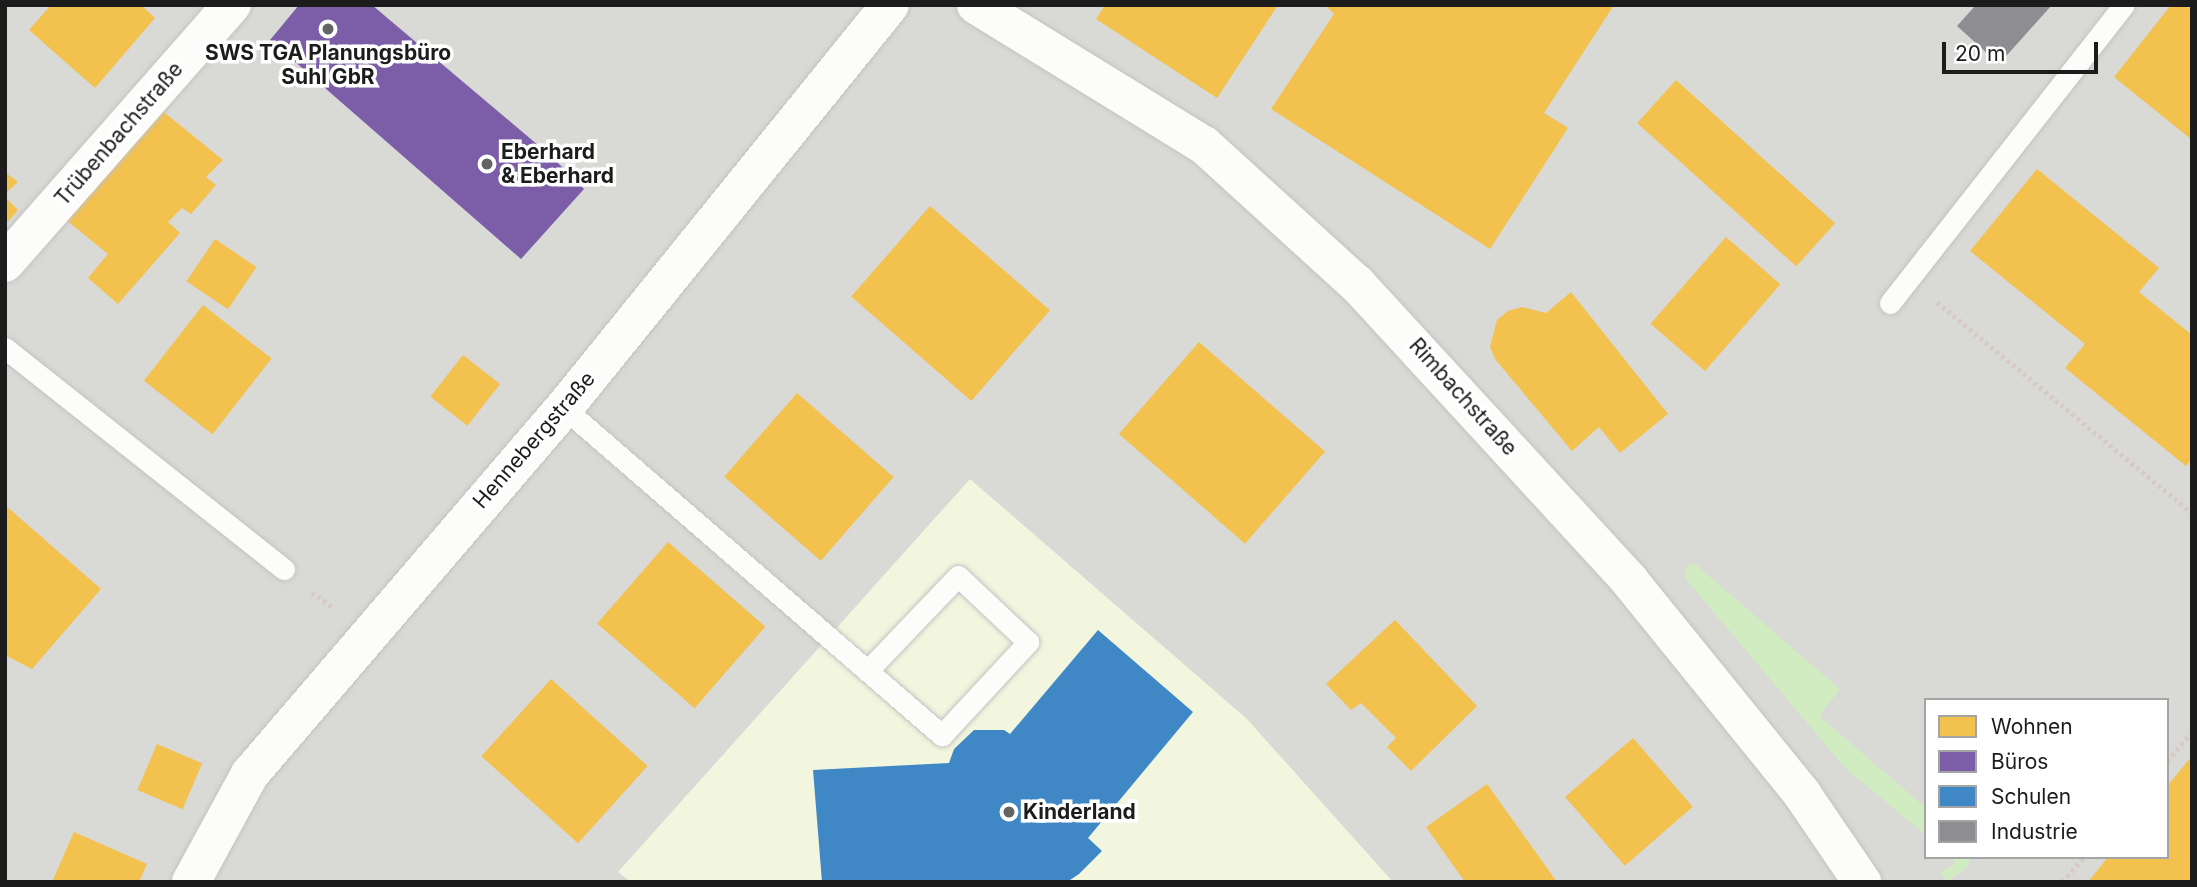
<!DOCTYPE html>
<meta charset="utf-8">
<style>
body{margin:0}
#map{position:relative;width:2197px;height:887px;overflow:hidden;background:#eaeae4;font-family:Inter,sans-serif}
div>[style]{position:absolute}
[style*='--x']{left:calc(var(--x)*1px);top:calc(var(--y)*1px);width:calc(var(--w)*1px);rotate:calc(var(--a)*1deg)}
.residential>*{inset:0;background:#d9d9d6}
.education>*{inset:0;background:#f2f6de}
.grass>*{inset:0;background:#d0ecc0}
.homes>*{inset:0;background:#f2c14e;transform-origin:0 0}
.offices>*{inset:0;background:#7b5ea7}
.schools>*{inset:0;background:#3f88c5}
.industry>*{inset:0;background:#8d8d92}
.path>*{height:4.5px;margin-top:-2.25px;transform-origin:0;background:repeating-linear-gradient(90deg,#d7c9c3 0 3.5px,transparent 0 7px)}
.roads{filter:drop-shadow(0 0 2px #c3c3c0) drop-shadow(0 0 2px #c3c3c0)}
.lane>*{height:21px;margin:-10.5px;padding:0 10.5px;transform-origin:10.5px;border-radius:10.5px;background:#fcfcfb}
.street>*{height:38px;margin:-19px;padding:0 19px;transform-origin:19px;border-radius:19px;background:#fcfcfb}
.dots>*{width:19px;height:19px;translate:-50% -50%;box-sizing:border-box;border:4px solid #fff;border-radius:50%}
span{translate:-50% -50%;white-space:nowrap;text-align:center;line-height:1.15;-webkit-text-stroke:7px #fff;paint-order:stroke}
.poi-label{font-size:21px;color:#1c1c1c;font-weight:700}
.left{translate:0 -50%;text-align:left}
.street-label{font-size:21px;color:#1c1c1c}
.frame{position:absolute;inset:0;border:7px solid #1c1c1c;pointer-events:none}
.legend{position:absolute;left:1924px;top:698px;width:245px;height:161px;box-sizing:border-box;background:#fff;border:2px solid #a4a4a4;margin:0;padding:9px 12px;list-style:none;font-size:21px;color:#1c1c1c}
.legend li{display:flex;align-items:center;gap:14px;height:35px}
.legend b{width:35px;border:2px solid #a4a4a4}
.scale{position:absolute;left:1942px;top:42px;width:156px;height:32px;box-sizing:border-box;border:4px solid #1c1c1c;border-top:0;padding-left:9px;font-size:21px;line-height:24px;white-space:nowrap;color:#1c1c1c;-webkit-text-stroke:5px #fff;paint-order:stroke}
</style>
<div id="map">
<div class="residential">
<i style="clip-path:polygon(evenodd,5px 5px,2192px 5px,2192px 882px,5px 882px,5px 5px,1926px 700px,2167px 700px,2167px 857px,1926px 857px,1926px 700px)"></i>
</div>
<div class="education">
<i style="clip-path:polygon(970px 479px,1247px 719px,1393px 882px,631px 882px,618px 872px)"></i>
</div>
<div class="grass">
<i style="clip-path:polygon(1694px 563px,1840px 689px,1819px 716px,1926px 808px,1926px 835px,1846px 769px,1685px 578px,1686px 567px)"></i>
<i style="clip-path:polygon(1951px 857px,1971px 857px,1967px 867px,1947px 882px,1941px 872px,1955px 864px)"></i>
</div>
<div class="homes">
<i style="clip-path:polygon(51px 5px,141px 5px,155px 18px,95px 88px,29px 30px)"></i>
<i style="clip-path:polygon(1105px 5px,1278px 5px,1217px 98px,1096px 19px)"></i>
<i style="clip-path:polygon(1325px 5px,1614px 5px,1544px 113px,1568px 128px,1490px 249px,1271px 109px,1334px 14px)"></i>
<i style="clip-path:polygon(2171px 5px,2192px 8px,2192px 140px,2114px 77px)"></i>
<i style="left:1676px;top:80px;width:214px;height:58px;rotate:42deg"></i>
<i style="clip-path:polygon(160px 109px,223px 160px,206px 177px,216px 185px,191px 214px,182px 208px,168px 222px,180px 233px,118px 304px,88px 278px,108px 254px,65px 219px)"></i>
<i style="clip-path:polygon(2037px 169px,2159px 268px,2139px 292px,2192px 335px,2192px 458px,2186px 466px,2065px 368px,2085px 344px,1970px 251px)"></i>
<i style="clip-path:polygon(5px 172px,18px 182px,5px 194px)"></i>
<i style="clip-path:polygon(5px 197px,18px 210px,5px 225px)"></i>
<i style="left:930px;top:206px;width:159px;height:120px;rotate:41deg"></i>
<i style="left:1726px;top:237px;width:72px;height:115px;rotate:41deg"></i>
<i style="left:215px;top:239px;width:50px;height:51px;rotate:34deg"></i>
<i style="clip-path:polygon(1571px 292px,1668px 414px,1620px 453px,1599px 427px,1572px 451px,1495px 359px,1490px 347px,1497px 320px,1508px 311px,1522px 307px,1546px 313px)"></i>
<i style="left:203px;top:305px;width:87px;height:96px;rotate:38deg"></i>
<i style="left:1199px;top:342px;width:167px;height:122px;rotate:41deg"></i>
<i style="left:463px;top:355px;width:47px;height:53px;rotate:38deg"></i>
<i style="left:797px;top:393px;width:128px;height:111px;rotate:41deg"></i>
<i style="clip-path:polygon(5px 505px,101px 589px,32px 669px,5px 655px)"></i>
<i style="left:668px;top:542px;width:129px;height:108px;rotate:41deg"></i>
<i style="clip-path:polygon(1395px 620px,1477px 706px,1411px 771px,1387px 747px,1396px 738px,1361px 703px,1351px 710px,1326px 684px)"></i>
<i style="left:551px;top:679px;width:130px;height:104px;rotate:42deg"></i>
<i style="left:1633px;top:738px;width:91px;height:90px;rotate:49deg"></i>
<i style="left:157px;top:744px;width:49px;height:50px;rotate:23deg"></i>
<i style="clip-path:polygon(2192px 756px,2192px 882px,2088px 882px,2108px 857px,2167px 857px,2167px 786px)"></i>
<i style="clip-path:polygon(1487px 784px,1557px 882px,1465px 882px,1426px 827px)"></i>
<i style="clip-path:polygon(74px 832px,147px 864px,139px 882px,52px 882px)"></i>
</div>
<div class="offices">
<i style="clip-path:polygon(299px 5px,372px 5px,552px 157px,584px 189px,521px 259px,270px 40px)"></i>
</div>
<div class="schools">
<i style="clip-path:polygon(1098px 630px,1193px 712px,1088px 838px,1102px 851px,1079px 874px,1067px 882px,822px 882px,813px 770px,949px 763px,954px 749px,974px 730px,1004px 730px,1010px 734px)"></i>
</div>
<div class="industry">
<i style="clip-path:polygon(1976px 5px,2052px 5px,1999px 64px,1957px 26px)"></i>
</div>
<div class="path">
<i style="--x:1937;--y:302;--w:331;--a:39.6"></i>
<i style="--x:312;--y:592;--w:26;--a:37"></i>
<i style="--x:2167;--y:761;--w:38;--a:-49"></i>
<i style="--x:2062;--y:882;--w:33;--a:-49"></i>
</div>
<div class="roads">
<div class="lane">
<i style="--x:1890;--y:303;--w:379;--a:-51.9"></i>
<i style="--x:5;--y:348;--w:356;--a:38.4"></i>
<i style="--x:564;--y:408;--w:500;--a:40.9"></i>
<i style="--x:942;--y:735;--w:127;--a:-47.2"></i>
<i style="--x:1028;--y:642;--w:96;--a:-136.7"></i>
<i style="--x:958;--y:576;--w:127;--a:133.7"></i>
</div>
<div class="street">
<i style="--x:976;--y:5;--w:268;--a:31.6"></i>
<i style="--x:1204;--y:145;--w:207;--a:42.3"></i>
<i style="--x:1357;--y:284;--w:402;--a:47.4"></i>
<i style="--x:1629;--y:580;--w:275;--a:51"></i>
<i style="--x:1802;--y:794;--w:107;--a:55.7"></i>
<i style="--x:5;--y:263;--w:344;--a:-48.7"></i>
<i style="--x:191;--y:882;--w:123;--a:-61.4"></i>
<i style="--x:250;--y:774;--w:482;--a:-49.4"></i>
<i style="--x:564;--y:408;--w:518;--a:-51.03"></i>
</div>
</div>
<div class="dots">
<i style="left:328px;top:29px;background:#646462"></i>
<i style="left:487px;top:164px;background:#646462"></i>
<i style="left:1009px;top:812px;background:#646462"></i>
</div>
<div class="poi-label">
<span style="left:328px;top:65px">SWS TGA Planungsbüro<br>Suhl GbR</span>
<span class="left" style="left:501px;top:164px">Eberhard<br>&amp; Eberhard</span>
<span class="left" style="left:1023px;top:812px">Kinderland</span>
</div>
<div class="street-label">
<span style="left:119px;top:134px;rotate:-49deg">Trübenbachstraße</span>
<span style="left:1463px;top:397px;rotate:48deg">Rimbachstraße</span>
<span style="left:534px;top:440px;rotate:-49deg">Hennebergstraße</span>
</div>
<div class="frame"></div>
<ul class="legend">
<li><b style="height:19px;background:#f2c14e"></b>Wohnen</li>
<li><b style="height:19px;background:#7b5ea7"></b>Büros</li>
<li><b style="height:19px;background:#3f88c5"></b>Schulen</li>
<li><b style="height:19px;background:#8d8d92"></b>Industrie</li>
</ul>
<div class="scale">20 m</div>
</div>
